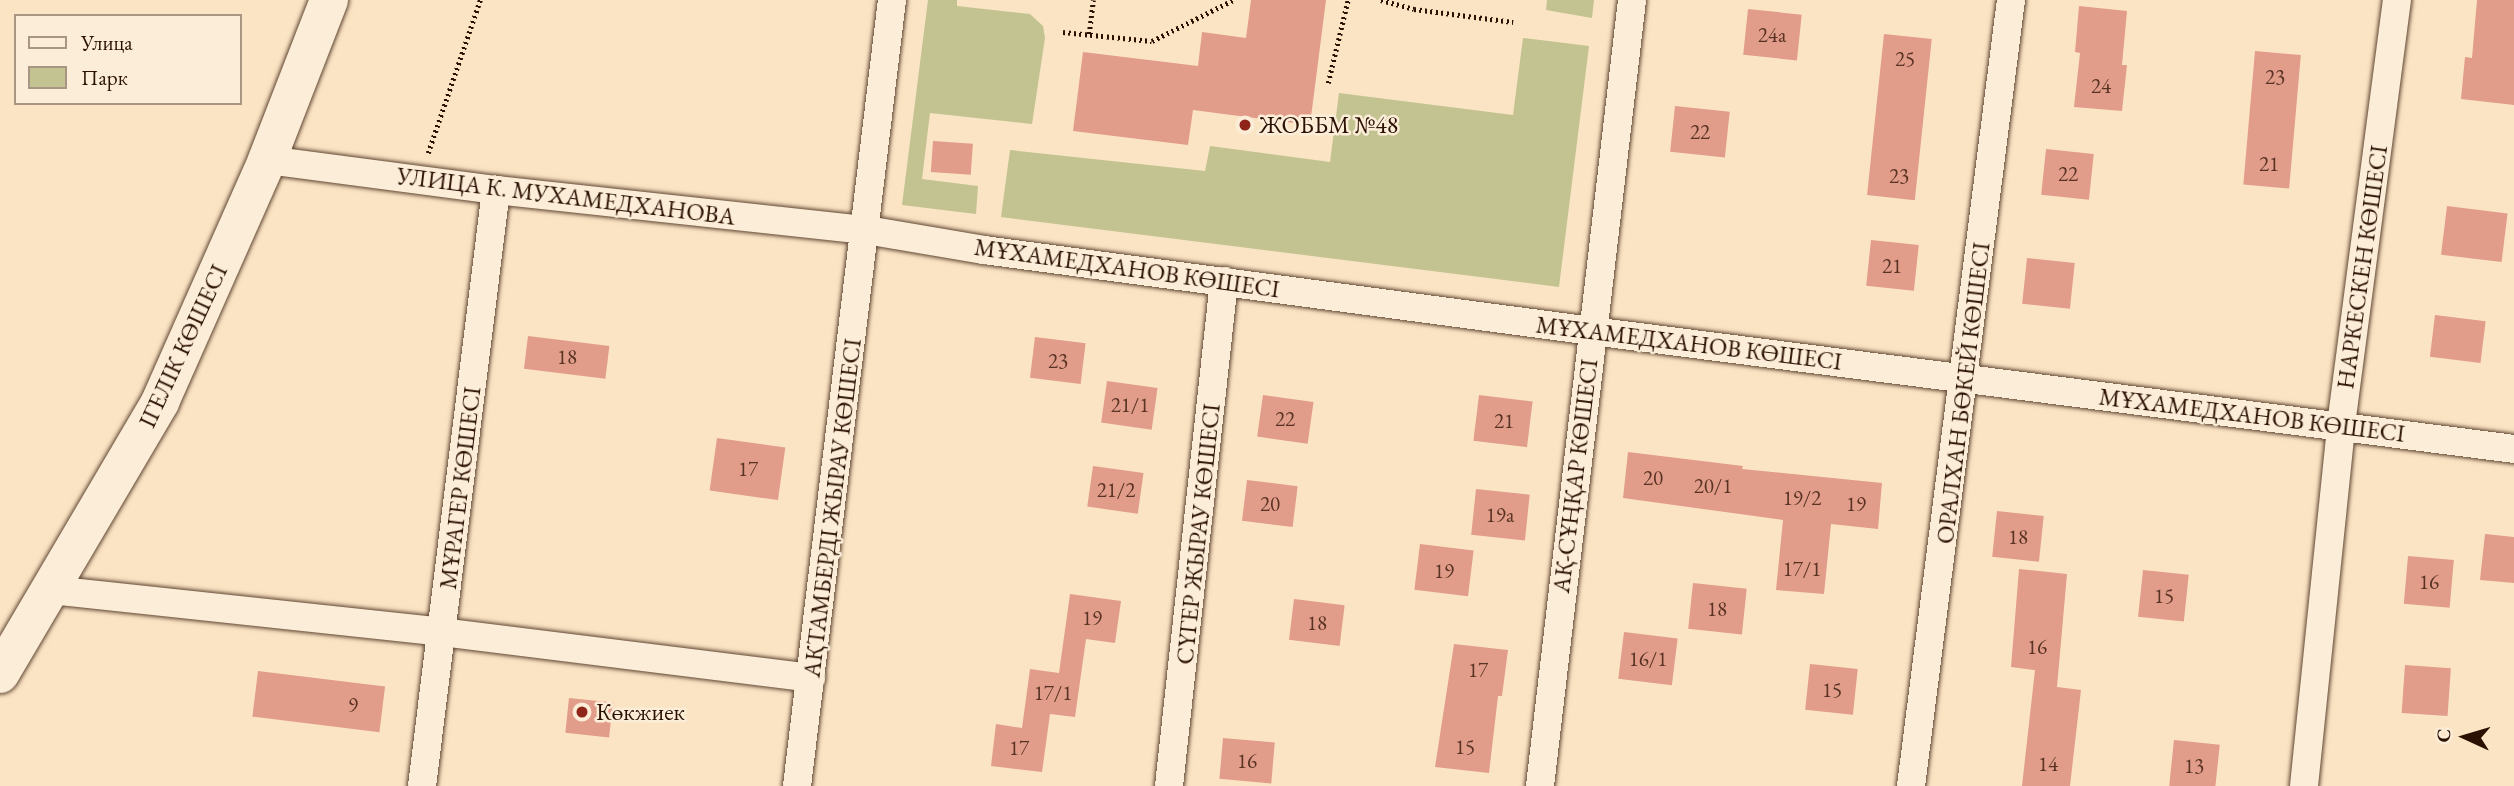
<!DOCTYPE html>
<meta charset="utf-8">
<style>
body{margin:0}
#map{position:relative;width:2514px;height:786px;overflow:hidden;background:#fbe4c4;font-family:"EB Garamond",serif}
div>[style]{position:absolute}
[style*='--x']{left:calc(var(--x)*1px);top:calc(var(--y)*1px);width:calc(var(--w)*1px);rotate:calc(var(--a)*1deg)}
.green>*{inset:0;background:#c2c391}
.building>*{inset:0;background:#e29c8a;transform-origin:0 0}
.path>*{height:4.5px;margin-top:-2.25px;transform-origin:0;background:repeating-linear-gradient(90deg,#2b1102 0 2px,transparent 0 5.5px)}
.roads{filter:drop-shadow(0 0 2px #5f4632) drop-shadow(0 0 2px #5f4632)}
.street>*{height:28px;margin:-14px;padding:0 14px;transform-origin:14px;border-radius:14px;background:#fcedd9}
.secondary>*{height:38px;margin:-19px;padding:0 19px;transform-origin:19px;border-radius:19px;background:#fcedd9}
.dots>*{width:19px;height:19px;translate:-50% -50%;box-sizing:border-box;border:4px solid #fcedd9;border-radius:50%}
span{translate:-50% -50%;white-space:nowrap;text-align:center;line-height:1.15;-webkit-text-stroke:5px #fcedd9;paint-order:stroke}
.number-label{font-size:21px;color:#593424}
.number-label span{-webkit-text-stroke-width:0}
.poi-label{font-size:24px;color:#2b1102}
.left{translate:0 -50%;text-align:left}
.street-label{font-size:24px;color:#2b1102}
.legend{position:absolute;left:14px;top:14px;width:228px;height:91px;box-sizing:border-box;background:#fcedd9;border:2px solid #a89583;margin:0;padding:9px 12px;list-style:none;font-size:21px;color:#2b1102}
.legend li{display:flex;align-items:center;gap:14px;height:35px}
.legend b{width:35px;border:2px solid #a89583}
.north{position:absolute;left:2430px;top:702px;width:70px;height:70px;-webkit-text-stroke:5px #fcedd9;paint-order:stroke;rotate:274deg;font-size:19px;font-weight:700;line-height:28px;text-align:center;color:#2b1102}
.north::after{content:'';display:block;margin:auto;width:24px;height:32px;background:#2b1102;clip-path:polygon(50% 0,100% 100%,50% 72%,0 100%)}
</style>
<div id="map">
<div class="green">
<i style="clip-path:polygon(928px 0,957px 0,957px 6px,1030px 14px,1043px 26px,1045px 38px,1032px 124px,930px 113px,922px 179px,978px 186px,976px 214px,902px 205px)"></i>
<i style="clip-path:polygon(1547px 0,1594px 0,1592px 18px,1546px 10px)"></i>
<i style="clip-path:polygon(1523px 38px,1589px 46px,1559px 287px,1001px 217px,1010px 150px,1205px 171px,1210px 146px,1330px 162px,1339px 93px,1513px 115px)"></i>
</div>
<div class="building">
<i style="clip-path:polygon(1251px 0,1326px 0,1310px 125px,1193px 110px,1188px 145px,1073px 131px,1083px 52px,1198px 66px,1202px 32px,1246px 38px)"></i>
<i style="clip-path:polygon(2477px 0,2514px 0,2514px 105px,2461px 99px,2465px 57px,2472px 58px)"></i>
<i style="clip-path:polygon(2079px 6px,2127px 11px,2122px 65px,2127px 65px,2122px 111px,2074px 107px,2080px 53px,2075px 52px)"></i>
<i style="left:1748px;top:9px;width:54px;height:46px;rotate:6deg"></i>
<i style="left:1884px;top:34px;width:48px;height:162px;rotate:6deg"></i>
<i style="left:2255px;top:51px;width:46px;height:134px;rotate:5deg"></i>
<i style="left:1675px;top:106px;width:55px;height:46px;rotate:6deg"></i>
<i style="left:933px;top:141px;width:40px;height:31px;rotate:4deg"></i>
<i style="left:2046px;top:149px;width:48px;height:46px;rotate:6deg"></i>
<i style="left:2447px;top:206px;width:61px;height:49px;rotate:7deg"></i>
<i style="left:1871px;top:240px;width:48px;height:46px;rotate:6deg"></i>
<i style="left:2027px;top:258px;width:48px;height:46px;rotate:6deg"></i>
<i style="left:2435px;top:315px;width:51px;height:42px;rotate:7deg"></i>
<i style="left:528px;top:336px;width:82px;height:33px;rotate:7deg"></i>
<i style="left:1035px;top:337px;width:51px;height:41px;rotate:7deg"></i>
<i style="left:1107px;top:381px;width:51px;height:42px;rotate:8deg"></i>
<i style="left:1263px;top:395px;width:51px;height:42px;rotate:8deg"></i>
<i style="left:1479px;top:395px;width:54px;height:46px;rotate:7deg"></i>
<i style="left:717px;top:438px;width:69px;height:53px;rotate:8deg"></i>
<i style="clip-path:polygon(1628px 452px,1743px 466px,1742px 469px,1882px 483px,1878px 529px,1831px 524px,1824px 594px,1776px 590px,1783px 520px,1623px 498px)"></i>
<i style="left:1093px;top:466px;width:51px;height:41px;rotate:8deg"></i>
<i style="left:1247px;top:480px;width:51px;height:41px;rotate:7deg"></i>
<i style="left:1476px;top:489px;width:54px;height:46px;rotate:6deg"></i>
<i style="left:1997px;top:511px;width:47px;height:46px;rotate:6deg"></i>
<i style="clip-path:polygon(2485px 534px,2514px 537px,2514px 583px,2480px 580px)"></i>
<i style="left:1420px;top:544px;width:54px;height:46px;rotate:7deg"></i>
<i style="left:2408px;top:556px;width:46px;height:48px;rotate:5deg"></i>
<i style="clip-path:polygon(2019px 569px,2067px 574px,2057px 687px,2081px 690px,2070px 786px,2022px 786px,2035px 670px,2011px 667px)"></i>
<i style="left:2143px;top:570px;width:46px;height:47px;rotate:6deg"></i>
<i style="left:1693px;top:583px;width:54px;height:46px;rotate:6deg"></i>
<i style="clip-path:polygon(1070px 594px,1121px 601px,1115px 643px,1086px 639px,1075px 717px,1050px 714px,1042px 772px,991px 766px,996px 724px,1022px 728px,1030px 669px,1059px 673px)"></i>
<i style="left:1294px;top:599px;width:51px;height:41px;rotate:7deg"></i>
<i style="left:1624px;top:632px;width:54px;height:47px;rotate:7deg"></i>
<i style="clip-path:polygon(1454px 644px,1508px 650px,1502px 696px,1498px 696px,1489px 773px,1435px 767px)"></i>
<i style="left:1810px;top:664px;width:48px;height:46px;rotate:6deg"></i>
<i style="left:2405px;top:665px;width:46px;height:48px;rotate:4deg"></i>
<i style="left:258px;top:671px;width:128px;height:46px;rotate:7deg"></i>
<i style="left:569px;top:698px;width:44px;height:35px;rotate:6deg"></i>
<i style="left:1223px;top:738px;width:52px;height:41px;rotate:5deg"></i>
<i style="left:2174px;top:740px;width:46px;height:46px;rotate:6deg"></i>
</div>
<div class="path">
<i style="--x:1381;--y:0;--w:34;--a:15"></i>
<i style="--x:1414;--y:9;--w:100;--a:7.5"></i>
<i style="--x:1063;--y:32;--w:89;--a:5.8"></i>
<i style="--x:1152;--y:41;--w:91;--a:-26.8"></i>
<i style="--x:1089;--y:34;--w:34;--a:-83"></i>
<i style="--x:1328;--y:83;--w:85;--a:-76.5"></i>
<i style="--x:428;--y:153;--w:162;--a:-71.2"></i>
</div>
<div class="roads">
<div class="street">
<i style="--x:267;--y:160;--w:231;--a:7.5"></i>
<i style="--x:496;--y:190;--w:372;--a:6.2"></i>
<i style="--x:866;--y:230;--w:120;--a:9.6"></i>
<i style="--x:984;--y:250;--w:613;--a:7.59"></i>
<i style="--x:1592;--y:331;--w:930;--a:7.29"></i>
<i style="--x:51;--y:590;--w:393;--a:6.1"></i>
<i style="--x:442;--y:632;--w:372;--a:7.1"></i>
<i style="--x:422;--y:786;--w:601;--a:-82.92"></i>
<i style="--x:797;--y:786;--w:792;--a:-83.11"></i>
<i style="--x:1169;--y:786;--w:508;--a:-83.78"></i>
<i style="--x:1540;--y:786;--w:791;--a:-83.32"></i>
<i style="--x:1911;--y:786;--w:792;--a:-82.75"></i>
<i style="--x:2304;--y:786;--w:363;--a:-84.1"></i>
<i style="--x:2341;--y:425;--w:429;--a:-82.5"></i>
</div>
<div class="secondary">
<i style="--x:0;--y:674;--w:316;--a:-59.5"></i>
<i style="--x:160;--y:402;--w:265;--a:-66.1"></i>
<i style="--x:267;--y:160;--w:172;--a:-68.8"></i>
</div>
</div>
<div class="dots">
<i style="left:1245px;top:125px;background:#8f2418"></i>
<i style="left:582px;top:712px;background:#8f2418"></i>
</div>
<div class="number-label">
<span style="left:1772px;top:35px">24а</span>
<span style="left:1905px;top:59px">25</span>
<span style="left:2275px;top:77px">23</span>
<span style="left:2101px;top:86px">24</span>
<span style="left:1700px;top:132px">22</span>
<span style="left:2269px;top:164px">21</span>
<span style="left:2068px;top:174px">22</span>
<span style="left:1899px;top:176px">23</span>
<span style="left:1892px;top:266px">21</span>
<span style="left:567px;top:357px">18</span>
<span style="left:1058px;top:361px">23</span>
<span style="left:1130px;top:405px">21/1</span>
<span style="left:1285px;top:419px">22</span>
<span style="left:1504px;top:421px">21</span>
<span style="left:748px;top:469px">17</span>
<span style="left:1653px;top:478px">20</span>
<span style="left:1713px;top:486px">20/1</span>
<span style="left:1116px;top:490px">21/2</span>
<span style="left:1802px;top:498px">19/2</span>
<span style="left:1270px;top:504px">20</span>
<span style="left:1856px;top:504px">19</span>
<span style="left:1500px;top:515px">19а</span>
<span style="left:2018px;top:537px">18</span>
<span style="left:1802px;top:569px">17/1</span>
<span style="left:1444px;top:571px">19</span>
<span style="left:2429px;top:582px">16</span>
<span style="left:2164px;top:596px">15</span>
<span style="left:1717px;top:609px">18</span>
<span style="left:1092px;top:618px">19</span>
<span style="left:1317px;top:623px">18</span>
<span style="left:2037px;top:647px">16</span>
<span style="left:1648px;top:659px">16/1</span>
<span style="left:1478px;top:670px">17</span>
<span style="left:1832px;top:690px">15</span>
<span style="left:1053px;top:693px">17/1</span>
<span style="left:353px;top:705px">9</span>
<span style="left:1465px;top:747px">15</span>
<span style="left:1019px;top:748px">17</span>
<span style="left:1247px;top:761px">16</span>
<span style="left:2048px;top:764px">14</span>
<span style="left:2194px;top:766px">13</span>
</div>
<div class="poi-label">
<span class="left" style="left:1259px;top:125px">ЖОББМ №48</span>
<span class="left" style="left:596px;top:712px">Көкжиек</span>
</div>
<div class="street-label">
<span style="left:566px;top:196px;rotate:7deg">УЛИЦА К. МУХАМЕДХАНОВА</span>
<span style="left:2362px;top:267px;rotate:-82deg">НАРКЕСКЕН КӨШЕСІ</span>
<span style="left:1127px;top:268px;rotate:8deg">МҰХАМЕДХАНОВ КӨШЕСІ</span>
<span style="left:1689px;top:343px;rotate:7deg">МҰХАМЕДХАНОВ КӨШЕСІ</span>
<span style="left:183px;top:346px;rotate:-65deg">ІГЕЛІК КӨШЕСІ</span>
<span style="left:1963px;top:393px;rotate:-83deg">ОРАЛХАН БӨКЕЙ КӨШЕСІ</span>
<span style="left:2252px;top:415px;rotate:7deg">МҰХАМЕДХАНОВ КӨШЕСІ</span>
<span style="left:1575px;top:476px;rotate:-83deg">АҚ-СҰҢҚАР КӨШЕСІ</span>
<span style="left:460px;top:488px;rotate:-83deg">МҰРАГЕР КӨШЕСІ</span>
<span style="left:832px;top:508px;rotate:-83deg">АҚТАМБЕРДІ ЖЫРАУ КӨШЕСІ</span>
<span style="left:1198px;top:534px;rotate:-84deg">СҮГЕР ЖЫРАУ КӨШЕСІ</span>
</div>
<ul class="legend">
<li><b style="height:9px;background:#fcedd9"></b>Улица</li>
<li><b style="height:19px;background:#c2c391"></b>Парк</li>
</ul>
<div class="north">С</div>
</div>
